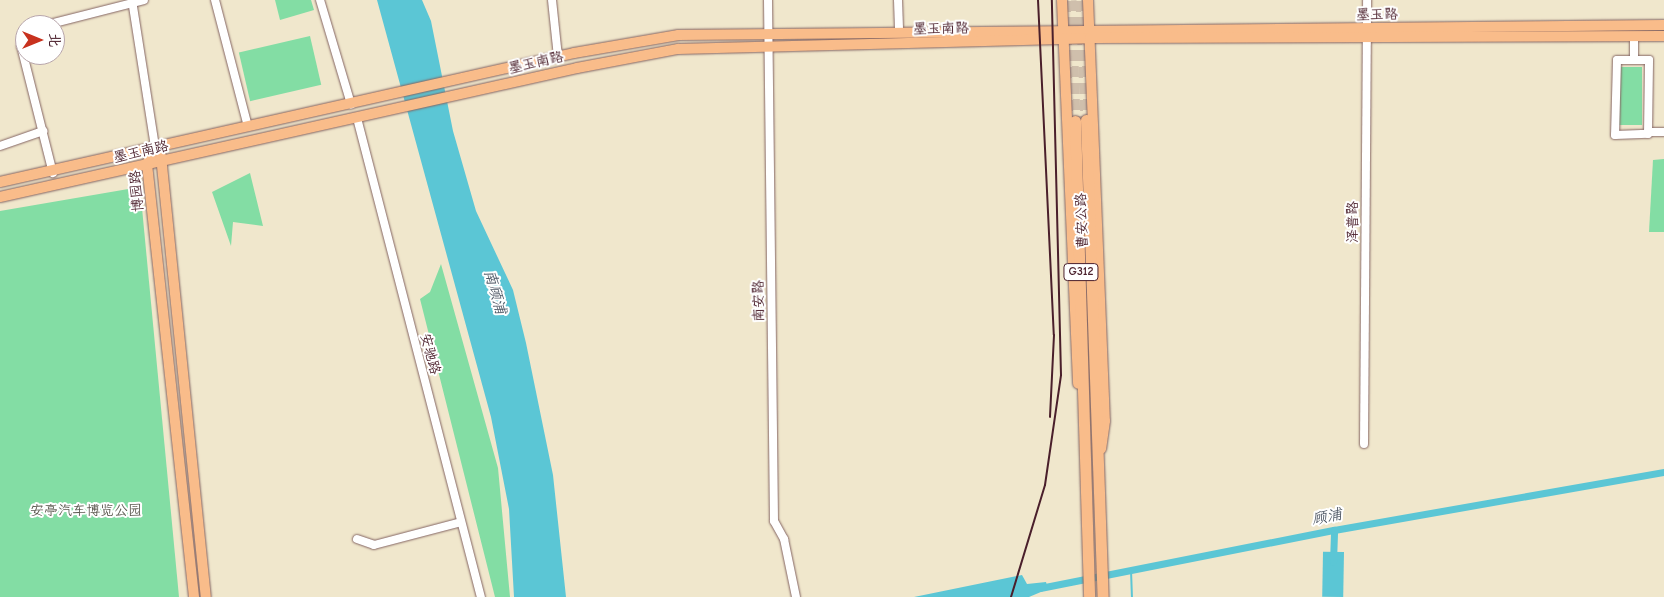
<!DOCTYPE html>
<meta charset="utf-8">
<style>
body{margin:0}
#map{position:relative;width:1664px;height:597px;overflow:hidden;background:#f0e7cc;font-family:"Comic Neue","LXGW WenKai TC",sans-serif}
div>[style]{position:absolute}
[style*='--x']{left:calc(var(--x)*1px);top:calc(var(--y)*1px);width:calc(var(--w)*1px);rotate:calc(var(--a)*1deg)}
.green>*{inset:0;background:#83dda4;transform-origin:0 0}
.water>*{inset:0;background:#5bc6d5;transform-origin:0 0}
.stream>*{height:2px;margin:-1px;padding:0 1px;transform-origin:1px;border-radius:1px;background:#5bc6d5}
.canal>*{height:7px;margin:-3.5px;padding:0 3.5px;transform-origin:3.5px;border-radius:3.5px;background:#5bc6d5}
.highway-tunnel>*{height:11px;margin-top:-5.5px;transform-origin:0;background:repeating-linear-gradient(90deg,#cfbfac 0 11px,transparent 0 16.5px)}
.roads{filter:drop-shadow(0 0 1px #846563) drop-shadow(0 0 1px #846563)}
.minor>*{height:8px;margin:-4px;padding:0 4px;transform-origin:4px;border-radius:4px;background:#fff}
.major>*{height:10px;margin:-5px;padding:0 5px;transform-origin:5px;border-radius:5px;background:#f9bc8a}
.highway>*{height:11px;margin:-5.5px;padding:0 5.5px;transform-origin:5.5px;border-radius:5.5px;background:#f9bc8a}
.rail>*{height:2px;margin:-1px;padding:0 1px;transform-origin:1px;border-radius:1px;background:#4a1f2b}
span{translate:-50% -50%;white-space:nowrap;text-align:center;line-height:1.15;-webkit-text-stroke:4px #fff;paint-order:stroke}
.shield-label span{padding:1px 4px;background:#fff;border:1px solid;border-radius:4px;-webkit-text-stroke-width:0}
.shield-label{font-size:12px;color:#4a1f2b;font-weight:700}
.street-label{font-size:14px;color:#4a1f2b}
.park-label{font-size:14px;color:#5b584f}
.water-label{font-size:15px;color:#505966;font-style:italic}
.north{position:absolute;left:15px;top:15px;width:50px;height:50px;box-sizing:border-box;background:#fff;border:1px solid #b7a5aa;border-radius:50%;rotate:90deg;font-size:14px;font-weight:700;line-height:20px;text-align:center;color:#4a1f2b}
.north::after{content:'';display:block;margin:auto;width:18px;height:22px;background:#c8321e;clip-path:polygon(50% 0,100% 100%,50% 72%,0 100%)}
</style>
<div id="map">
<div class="green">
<i style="clip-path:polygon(275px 0,311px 0,314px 10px,280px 20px)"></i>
<i style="left:310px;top:36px;width:50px;height:73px;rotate:77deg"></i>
<i style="left:1619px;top:67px;width:23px;height:58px"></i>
<i style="clip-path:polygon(1664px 159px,1664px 232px,1649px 232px,1653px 160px)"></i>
<i style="clip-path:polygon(250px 173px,263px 226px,233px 222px,231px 246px,212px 192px)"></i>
<i style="clip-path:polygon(140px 187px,179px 597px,0 597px,0 211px)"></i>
<i style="clip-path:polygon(441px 264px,498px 468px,510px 597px,495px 597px,420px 299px,430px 292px)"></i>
</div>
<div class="water">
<i style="clip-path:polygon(377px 0,422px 0,431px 21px,453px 131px,476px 211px,513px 290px,526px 343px,553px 475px,566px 597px,514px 597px,509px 509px,491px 417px)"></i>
<i style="left:1344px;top:552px;width:45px;height:21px;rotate:91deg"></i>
<i style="clip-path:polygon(1022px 575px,1027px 584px,1046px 582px,1048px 589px,1029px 597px,914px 597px)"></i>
</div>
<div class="stream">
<i style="--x:1131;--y:570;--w:27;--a:88"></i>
</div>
<div class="canal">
<i style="--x:1333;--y:562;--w:32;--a:-88"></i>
<i style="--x:1040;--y:588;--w:300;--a:-11.2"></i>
<i style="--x:1334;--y:530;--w:335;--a:-10"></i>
</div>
<div class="highway-tunnel">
<i style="--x:1071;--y:0;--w:121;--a:88.1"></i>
<i style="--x:1081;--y:0;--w:120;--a:87.6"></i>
</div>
<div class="roads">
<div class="minor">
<i style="--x:132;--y:0;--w:149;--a:81.1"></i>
<i style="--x:215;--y:0;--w:131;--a:75.4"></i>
<i style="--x:320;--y:0;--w:109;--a:73.4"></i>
<i style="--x:552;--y:0;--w:57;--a:84"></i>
<i style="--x:768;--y:0;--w:521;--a:89.34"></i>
<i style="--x:774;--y:521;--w:21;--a:61"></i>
<i style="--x:784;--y:539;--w:59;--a:78.3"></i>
<i style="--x:898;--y:0;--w:31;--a:88"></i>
<i style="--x:46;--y:25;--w:101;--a:-14.3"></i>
<i style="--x:25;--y:32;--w:15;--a:106"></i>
<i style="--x:21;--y:46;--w:131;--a:75.9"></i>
<i style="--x:1634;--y:60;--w:17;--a:180"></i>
<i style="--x:1617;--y:60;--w:75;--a:91.5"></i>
<i style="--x:1615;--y:135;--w:33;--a:-2"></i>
<i style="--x:1648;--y:134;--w:74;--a:-89.2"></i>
<i style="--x:1649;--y:60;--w:15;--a:180"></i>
<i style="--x:1634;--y:60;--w:24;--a:-90"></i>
<i style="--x:357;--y:118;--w:495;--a:75.5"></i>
<i style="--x:1648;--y:132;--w:16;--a:0"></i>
<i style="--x:0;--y:146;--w:46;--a:-19.2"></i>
<i style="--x:1364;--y:444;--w:444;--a:-89.6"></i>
<i style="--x:357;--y:539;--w:18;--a:19"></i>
<i style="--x:374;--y:545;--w:90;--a:-14.8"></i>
</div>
<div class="major">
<i style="--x:1062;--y:0;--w:384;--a:87.6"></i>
<i style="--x:1088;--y:0;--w:421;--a:87.7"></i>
<i style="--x:1105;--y:421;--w:28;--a:98"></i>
<i style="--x:155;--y:147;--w:19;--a:115"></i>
<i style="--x:147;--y:164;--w:436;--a:83.8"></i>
<i style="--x:161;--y:156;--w:443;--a:84.2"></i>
<i style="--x:0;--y:182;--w:588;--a:-12.67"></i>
<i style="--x:574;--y:53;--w:106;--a:-9.8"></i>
<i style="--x:678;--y:35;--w:986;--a:-0.58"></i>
<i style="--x:0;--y:197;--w:591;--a:-12.6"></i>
<i style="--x:577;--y:68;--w:103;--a:-10.7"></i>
<i style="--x:678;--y:49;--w:412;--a:-1.5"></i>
<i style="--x:1090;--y:38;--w:574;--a:-0.2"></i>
</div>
<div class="highway">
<i style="--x:1086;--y:120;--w:477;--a:88"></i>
<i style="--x:1075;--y:121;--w:476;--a:88.3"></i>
</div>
</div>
<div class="rail">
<i style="--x:1038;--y:0;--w:335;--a:87.3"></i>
<i style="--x:1054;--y:335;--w:82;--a:92.8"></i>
<i style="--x:1011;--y:597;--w:117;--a:-73.1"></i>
<i style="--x:1045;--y:485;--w:111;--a:-81.7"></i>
<i style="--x:1061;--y:375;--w:375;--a:-91.4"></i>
</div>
<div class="shield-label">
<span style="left:1081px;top:272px">G312</span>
</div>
<div class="street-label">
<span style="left:1377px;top:15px;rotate:-1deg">墨玉路</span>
<span style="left:941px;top:29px;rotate:-1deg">墨玉南路</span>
<span style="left:536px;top:63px;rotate:-13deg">墨玉南路</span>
<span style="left:141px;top:152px;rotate:-13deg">墨玉南路</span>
<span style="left:137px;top:191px;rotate:-95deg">博园路</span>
<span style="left:1082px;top:221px;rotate:-92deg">曹安公路</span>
<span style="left:1353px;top:222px;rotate:-90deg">泽普路</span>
<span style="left:759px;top:301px;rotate:-91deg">南安路</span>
<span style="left:430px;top:354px;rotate:75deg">安驰路</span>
</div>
<div class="park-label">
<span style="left:86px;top:511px">安亭汽车博览公园</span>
</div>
<div class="water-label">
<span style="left:495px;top:292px;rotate:74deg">南顾浦</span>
<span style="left:1327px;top:517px;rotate:-11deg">顾浦</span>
</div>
<div class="north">北</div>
</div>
